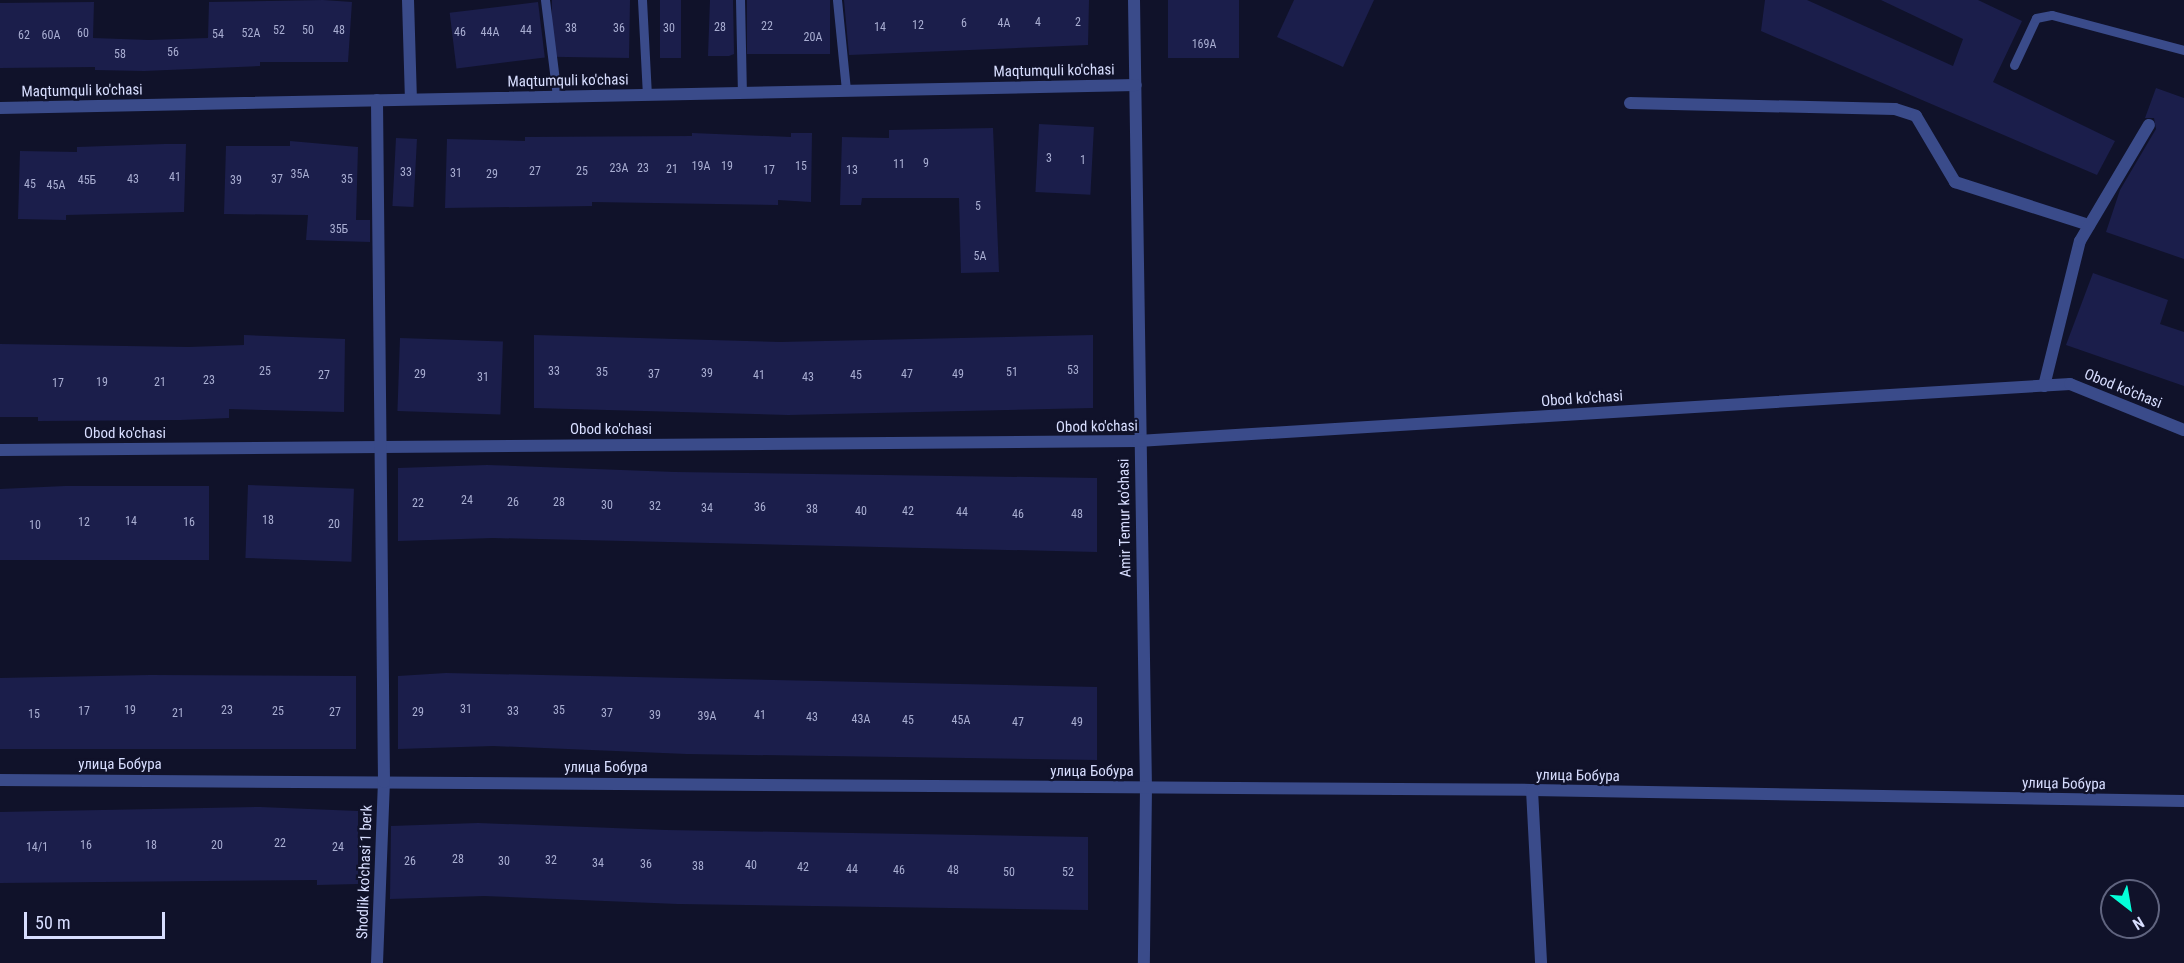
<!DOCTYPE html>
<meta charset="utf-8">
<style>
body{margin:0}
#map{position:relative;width:2184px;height:963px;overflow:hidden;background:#10122a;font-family:"Roboto Condensed",sans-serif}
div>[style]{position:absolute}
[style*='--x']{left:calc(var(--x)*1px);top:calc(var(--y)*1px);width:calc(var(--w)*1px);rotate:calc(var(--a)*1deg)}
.building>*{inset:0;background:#1b1e4b;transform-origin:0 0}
.service>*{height:9px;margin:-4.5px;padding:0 4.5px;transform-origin:4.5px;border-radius:4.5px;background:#3a4b8a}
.minor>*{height:12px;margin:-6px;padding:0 6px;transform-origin:6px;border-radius:6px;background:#3a4b8a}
span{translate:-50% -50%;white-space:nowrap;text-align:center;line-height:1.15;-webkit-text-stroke:4.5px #10122a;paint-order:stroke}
.number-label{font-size:12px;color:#a9aed2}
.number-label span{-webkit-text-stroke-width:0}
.street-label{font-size:15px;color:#d8deff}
.north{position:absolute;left:2100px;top:879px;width:60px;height:60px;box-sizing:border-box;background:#10122a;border:2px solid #60647f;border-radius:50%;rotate:149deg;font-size:16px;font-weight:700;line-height:24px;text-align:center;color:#d8deff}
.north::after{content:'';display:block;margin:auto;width:21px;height:27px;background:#04ffd9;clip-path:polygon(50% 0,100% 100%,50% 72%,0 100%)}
.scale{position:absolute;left:24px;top:912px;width:141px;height:27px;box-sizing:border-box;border:3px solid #d8deff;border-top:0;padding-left:8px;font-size:18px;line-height:21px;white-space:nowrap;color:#d8deff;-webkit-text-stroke:4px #10122a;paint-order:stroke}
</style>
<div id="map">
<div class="building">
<i style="clip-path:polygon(323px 0,352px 2px,348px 62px,260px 62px,260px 66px,144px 71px,95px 70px,95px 67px,0 68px,0 3px,94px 2px,93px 38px,149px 40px,208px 38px,209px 2px)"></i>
<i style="left:630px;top:0;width:58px;height:78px;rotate:91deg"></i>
<i style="left:660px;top:0;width:21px;height:58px"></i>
<i style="clip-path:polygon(710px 0,733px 0,734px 54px,729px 56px,708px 56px)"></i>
<i style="left:747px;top:0;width:83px;height:54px"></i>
<i style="clip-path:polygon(844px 0,1089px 0,1088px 45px,849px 55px)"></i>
<i style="left:1168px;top:0;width:71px;height:58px"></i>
<i style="clip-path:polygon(1294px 0,1374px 0,1343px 67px,1277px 37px)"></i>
<i style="clip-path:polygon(1765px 0,1807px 0,1953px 66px,1963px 39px,1881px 0,1978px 0,2022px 21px,1993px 82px,2115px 141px,2097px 175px,1761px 31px)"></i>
<i style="left:538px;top:2px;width:56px;height:89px;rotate:83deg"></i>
<i style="clip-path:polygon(2156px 88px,2184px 98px,2184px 259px,2106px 232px,2120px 190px,2156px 129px,2154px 118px,2145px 118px)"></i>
<i style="left:1039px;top:124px;width:55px;height:68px;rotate:3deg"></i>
<i style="clip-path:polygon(993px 128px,999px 272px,961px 273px,959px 198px,862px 198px,861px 205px,840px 205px,842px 137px,889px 138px,889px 130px)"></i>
<i style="clip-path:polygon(692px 133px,791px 137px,791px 133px,812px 133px,811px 202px,778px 200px,778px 205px,592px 202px,592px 206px,445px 208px,447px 139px,525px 141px,525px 137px,692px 136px)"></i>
<i style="left:396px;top:138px;width:21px;height:68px;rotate:3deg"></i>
<i style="clip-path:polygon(290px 141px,358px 147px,356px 220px,370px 220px,370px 242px,306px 240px,308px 215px,224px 214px,226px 146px,290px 146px)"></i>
<i style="clip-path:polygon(165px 144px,186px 144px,184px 212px,66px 215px,66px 220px,18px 219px,20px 151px,77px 152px,77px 147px)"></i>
<i style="clip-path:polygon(2093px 273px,2168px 300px,2160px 324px,2184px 332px,2184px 386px,2066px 345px)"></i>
<i style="clip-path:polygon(244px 335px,345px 339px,344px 412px,229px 409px,229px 418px,180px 420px,38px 421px,38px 417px,0 417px,0 344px,189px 347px,244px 345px)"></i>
<i style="clip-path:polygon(534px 335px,780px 342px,1093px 335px,1093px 408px,788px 415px,534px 408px)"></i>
<i style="left:400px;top:338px;width:103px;height:73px;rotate:2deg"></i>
<i style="clip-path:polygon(487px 465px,675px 472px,1097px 478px,1097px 552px,493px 538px,398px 541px,398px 468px)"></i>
<i style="left:248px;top:485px;width:106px;height:73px;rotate:2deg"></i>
<i style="clip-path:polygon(65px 486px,209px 486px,209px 560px,0 560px,0 489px)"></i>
<i style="clip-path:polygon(446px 673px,1097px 687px,1097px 760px,687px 754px,493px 746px,398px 749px,398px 676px)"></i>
<i style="clip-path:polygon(150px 675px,356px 676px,356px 749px,0 749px,0 678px)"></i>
<i style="clip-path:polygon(260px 807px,358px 811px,358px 884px,317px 885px,317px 880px,0 883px,0 812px)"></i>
<i style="clip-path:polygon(478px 823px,666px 830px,1088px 837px,1088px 910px,678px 904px,484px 896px,390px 899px,391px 826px)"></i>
</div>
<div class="service">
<i style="--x:545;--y:0;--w:98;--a:82.9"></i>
<i style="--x:642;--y:0;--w:94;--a:87"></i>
<i style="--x:740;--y:0;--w:92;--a:88.8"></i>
<i style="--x:837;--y:0;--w:90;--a:84.3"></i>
<i style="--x:2014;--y:65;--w:52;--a:-64.9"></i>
<i style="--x:2036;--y:18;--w:16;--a:-11"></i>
<i style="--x:2052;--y:15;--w:137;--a:14.9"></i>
</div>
<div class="minor">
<i style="--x:408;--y:0;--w:99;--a:88.3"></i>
<i style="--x:1134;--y:0;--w:787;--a:89.13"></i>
<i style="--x:1146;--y:787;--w:176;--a:90.7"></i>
<i style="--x:1630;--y:103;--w:265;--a:1.3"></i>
<i style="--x:1895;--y:109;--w:22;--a:18"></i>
<i style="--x:1916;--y:116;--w:77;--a:59.4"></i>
<i style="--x:1955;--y:182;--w:141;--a:17.8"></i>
<i style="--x:0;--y:108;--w:1136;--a:-1.16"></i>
<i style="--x:2044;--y:386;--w:149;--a:-76.1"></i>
<i style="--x:2080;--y:241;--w:135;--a:-59.3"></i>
<i style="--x:0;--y:450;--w:1138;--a:-0.45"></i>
<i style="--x:1138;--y:441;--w:934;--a:-3.5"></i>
<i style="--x:2070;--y:384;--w:123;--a:22"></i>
<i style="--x:0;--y:780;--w:1532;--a:0.37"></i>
<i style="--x:1532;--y:790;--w:652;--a:0.97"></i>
<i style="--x:1532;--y:790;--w:173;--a:87"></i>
<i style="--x:377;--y:963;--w:181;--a:-87.8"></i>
<i style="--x:384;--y:782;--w:682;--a:-90.59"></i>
</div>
<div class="number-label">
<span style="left:1038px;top:23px">4</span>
<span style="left:1078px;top:23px">2</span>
<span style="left:964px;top:24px">6</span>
<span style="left:1004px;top:24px">4А</span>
<span style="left:918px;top:26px">12</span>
<span style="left:767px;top:27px">22</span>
<span style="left:720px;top:28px">28</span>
<span style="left:880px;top:28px">14</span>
<span style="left:571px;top:29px">38</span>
<span style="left:619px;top:29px">36</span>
<span style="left:669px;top:29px">30</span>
<span style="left:279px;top:31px">52</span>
<span style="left:308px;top:31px">50</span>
<span style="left:339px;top:31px">48</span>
<span style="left:526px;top:31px">44</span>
<span style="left:460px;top:33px">46</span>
<span style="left:490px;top:33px">44А</span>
<span style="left:83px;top:34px">60</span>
<span style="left:251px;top:34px">52А</span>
<span style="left:218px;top:35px">54</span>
<span style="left:24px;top:36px">62</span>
<span style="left:51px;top:36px">60А</span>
<span style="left:813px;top:38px">20А</span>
<span style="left:1204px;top:45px">169А</span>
<span style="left:173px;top:53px">56</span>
<span style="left:120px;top:55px">58</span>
<span style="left:1049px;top:159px">3</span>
<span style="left:1083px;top:161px">1</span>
<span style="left:926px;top:164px">9</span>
<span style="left:899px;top:165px">11</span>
<span style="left:701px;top:167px">19А</span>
<span style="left:727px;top:167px">19</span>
<span style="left:801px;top:167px">15</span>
<span style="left:619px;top:169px">23А</span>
<span style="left:643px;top:169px">23</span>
<span style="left:672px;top:170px">21</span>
<span style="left:769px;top:171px">17</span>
<span style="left:852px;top:171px">13</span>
<span style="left:535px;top:172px">27</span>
<span style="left:582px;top:172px">25</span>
<span style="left:406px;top:173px">33</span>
<span style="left:456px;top:174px">31</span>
<span style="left:300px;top:175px">35А</span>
<span style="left:492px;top:175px">29</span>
<span style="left:175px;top:178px">41</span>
<span style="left:133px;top:180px">43</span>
<span style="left:277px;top:180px">37</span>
<span style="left:347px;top:180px">35</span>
<span style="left:87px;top:181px">45Б</span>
<span style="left:236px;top:181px">39</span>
<span style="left:30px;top:185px">45</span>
<span style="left:56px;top:186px">45А</span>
<span style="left:978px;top:207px">5</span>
<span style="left:339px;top:230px">35Б</span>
<span style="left:980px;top:257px">5А</span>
<span style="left:1073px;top:371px">53</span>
<span style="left:265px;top:372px">25</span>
<span style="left:554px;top:372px">33</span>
<span style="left:602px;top:373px">35</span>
<span style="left:1012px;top:373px">51</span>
<span style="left:707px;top:374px">39</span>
<span style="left:420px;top:375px">29</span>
<span style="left:654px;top:375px">37</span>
<span style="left:907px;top:375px">47</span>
<span style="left:958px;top:375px">49</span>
<span style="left:324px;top:376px">27</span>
<span style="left:759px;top:376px">41</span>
<span style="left:856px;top:376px">45</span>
<span style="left:483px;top:378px">31</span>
<span style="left:808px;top:378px">43</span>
<span style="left:209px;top:381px">23</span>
<span style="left:102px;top:383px">19</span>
<span style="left:160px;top:383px">21</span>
<span style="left:58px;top:384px">17</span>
<span style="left:467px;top:501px">24</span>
<span style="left:513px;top:503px">26</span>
<span style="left:559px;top:503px">28</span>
<span style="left:418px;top:504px">22</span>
<span style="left:607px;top:506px">30</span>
<span style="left:655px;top:507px">32</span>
<span style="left:760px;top:508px">36</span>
<span style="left:707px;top:509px">34</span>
<span style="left:812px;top:510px">38</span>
<span style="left:861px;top:512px">40</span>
<span style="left:908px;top:512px">42</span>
<span style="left:962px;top:513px">44</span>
<span style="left:1018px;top:515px">46</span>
<span style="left:1077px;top:515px">48</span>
<span style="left:268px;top:521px">18</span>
<span style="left:131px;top:522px">14</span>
<span style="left:84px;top:523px">12</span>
<span style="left:189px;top:523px">16</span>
<span style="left:334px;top:525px">20</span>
<span style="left:35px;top:526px">10</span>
<span style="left:466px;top:710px">31</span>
<span style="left:130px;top:711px">19</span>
<span style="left:227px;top:711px">23</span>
<span style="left:559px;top:711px">35</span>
<span style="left:84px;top:712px">17</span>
<span style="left:278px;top:712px">25</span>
<span style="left:513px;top:712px">33</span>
<span style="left:335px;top:713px">27</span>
<span style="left:418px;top:713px">29</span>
<span style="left:178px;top:714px">21</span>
<span style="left:607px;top:714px">37</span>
<span style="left:34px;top:715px">15</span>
<span style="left:655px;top:716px">39</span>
<span style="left:760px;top:716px">41</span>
<span style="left:707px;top:717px">39А</span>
<span style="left:812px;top:718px">43</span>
<span style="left:861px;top:720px">43А</span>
<span style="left:908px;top:721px">45</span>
<span style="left:961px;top:721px">45А</span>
<span style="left:1018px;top:723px">47</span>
<span style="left:1077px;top:723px">49</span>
<span style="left:280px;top:844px">22</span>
<span style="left:86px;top:846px">16</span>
<span style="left:151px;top:846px">18</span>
<span style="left:217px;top:846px">20</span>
<span style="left:37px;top:848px">14/1</span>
<span style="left:338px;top:848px">24</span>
<span style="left:458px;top:860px">28</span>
<span style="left:551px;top:861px">32</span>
<span style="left:410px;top:862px">26</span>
<span style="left:504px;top:862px">30</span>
<span style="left:598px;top:864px">34</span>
<span style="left:646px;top:865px">36</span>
<span style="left:751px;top:866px">40</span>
<span style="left:698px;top:867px">38</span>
<span style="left:803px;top:868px">42</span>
<span style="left:852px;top:870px">44</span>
<span style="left:899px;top:871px">46</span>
<span style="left:953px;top:871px">48</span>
<span style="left:1009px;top:873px">50</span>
<span style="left:1068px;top:873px">52</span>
</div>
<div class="street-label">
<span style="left:1054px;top:71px;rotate:-1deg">Maqtumquli ko'chasi</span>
<span style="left:568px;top:81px;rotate:-1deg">Maqtumquli ko'chasi</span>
<span style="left:82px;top:91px;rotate:-1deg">Maqtumquli ko'chasi</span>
<span style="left:2123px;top:389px;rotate:22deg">Obod ko'chasi</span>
<span style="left:1582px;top:399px;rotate:-4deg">Obod ko'chasi</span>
<span style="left:1097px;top:427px;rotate:-1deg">Obod ko'chasi</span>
<span style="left:611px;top:430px">Obod ko'chasi</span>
<span style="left:125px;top:434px">Obod ko'chasi</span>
<span style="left:1125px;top:518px;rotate:-91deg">Amir Temur ko'chasi</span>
<span style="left:120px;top:765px">улица Бобура</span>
<span style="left:606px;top:768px">улица Бобура</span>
<span style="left:1092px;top:772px">улица Бобура</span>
<span style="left:1578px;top:776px;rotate:1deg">улица Бобура</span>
<span style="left:2064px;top:784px;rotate:1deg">улица Бобура</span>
<span style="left:365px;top:872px;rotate:-88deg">Shodlik ko'chasi 1 berk</span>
</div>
<div class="north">N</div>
<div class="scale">50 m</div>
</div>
